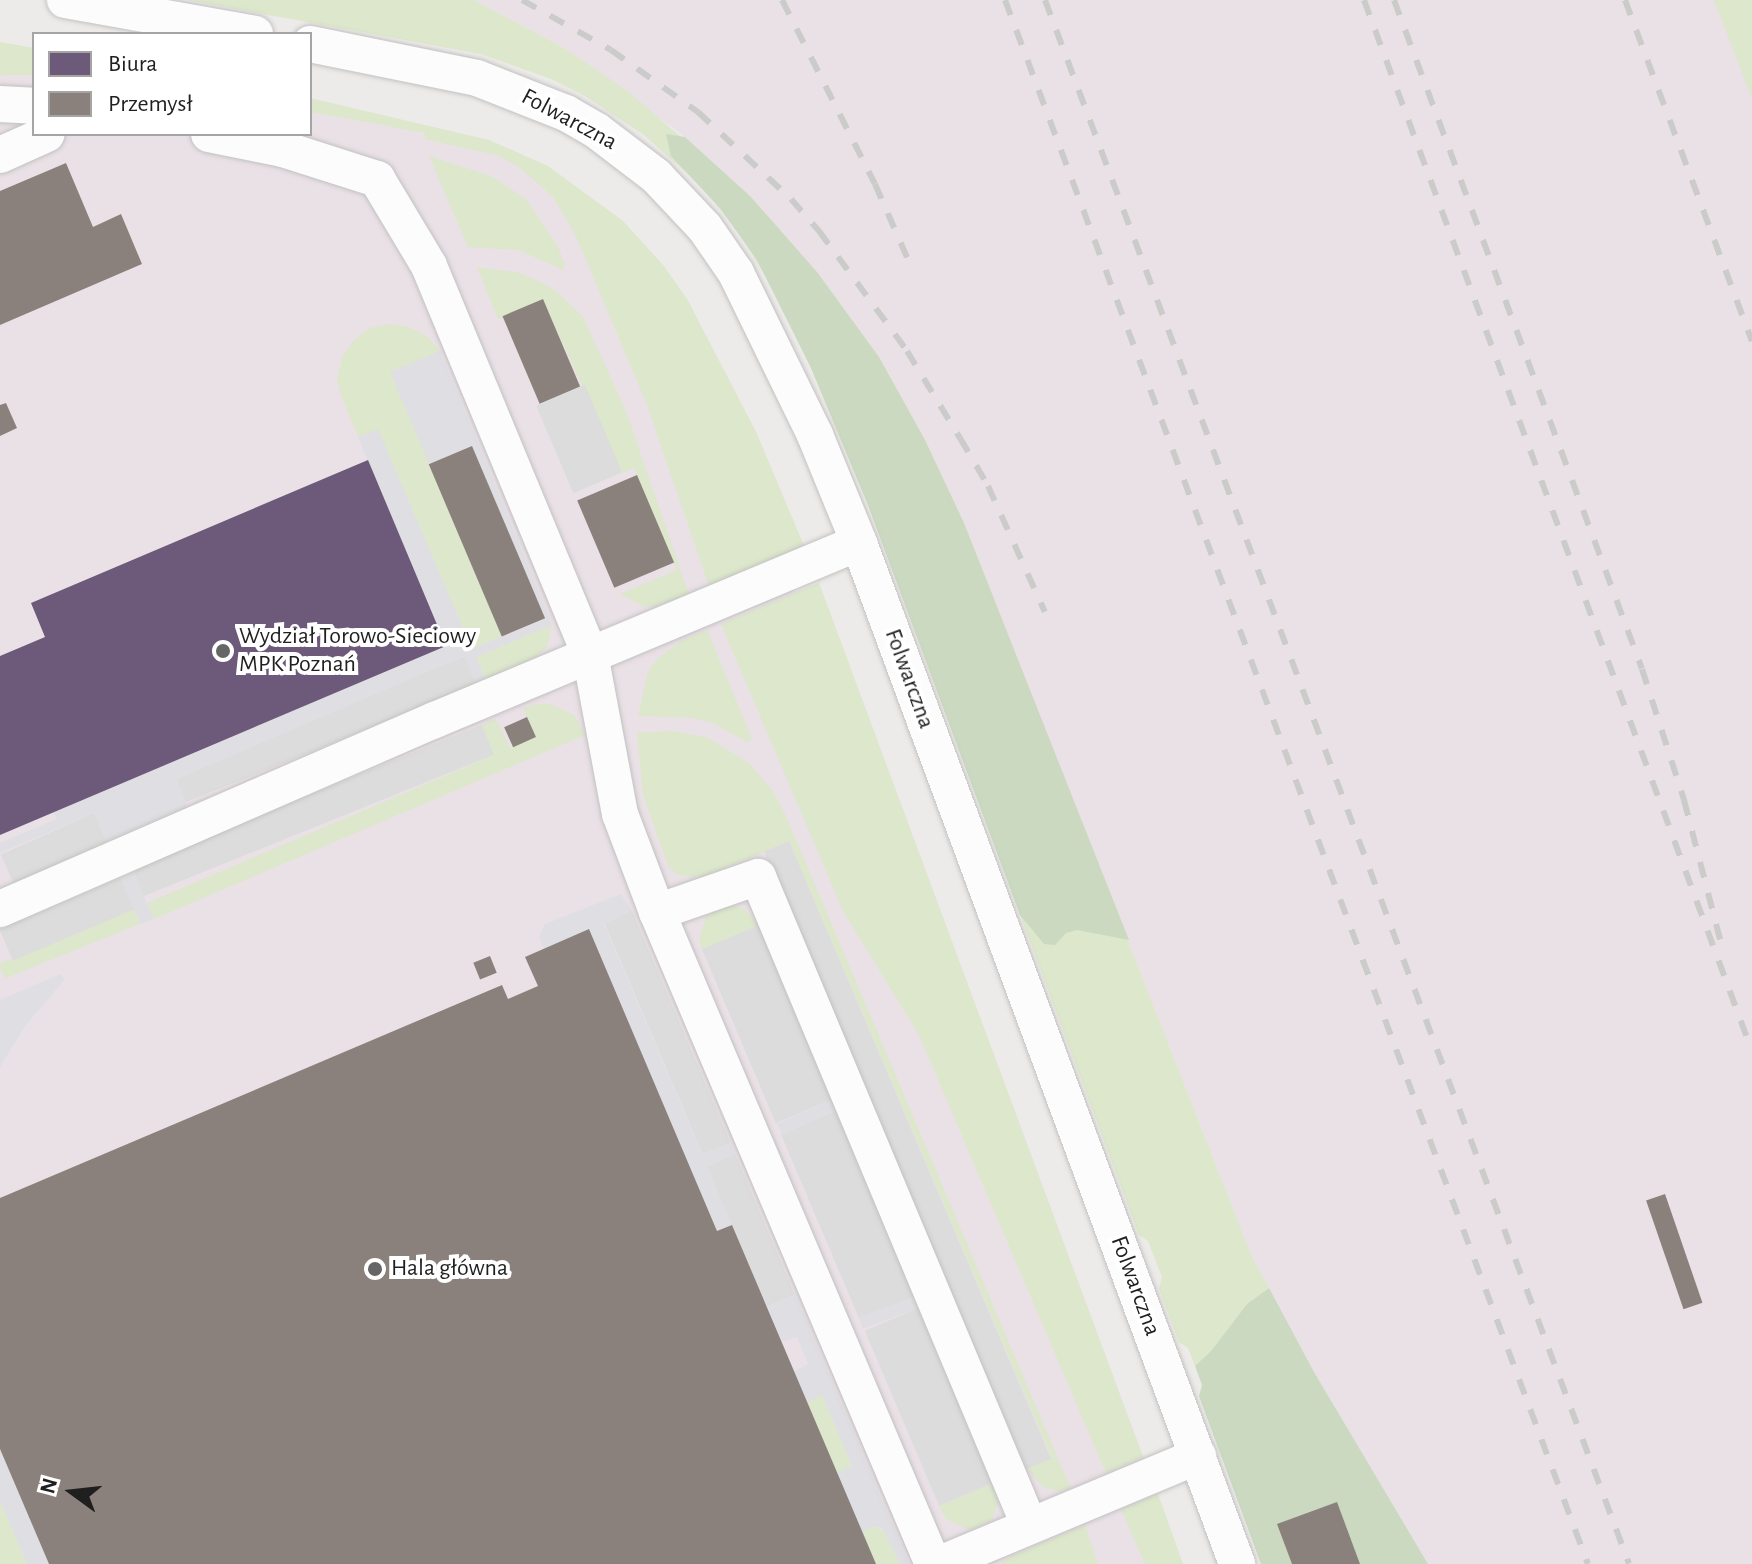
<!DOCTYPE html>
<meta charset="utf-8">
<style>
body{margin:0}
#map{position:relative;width:1752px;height:1564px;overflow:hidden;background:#edebe9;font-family:"Alegreya Sans",sans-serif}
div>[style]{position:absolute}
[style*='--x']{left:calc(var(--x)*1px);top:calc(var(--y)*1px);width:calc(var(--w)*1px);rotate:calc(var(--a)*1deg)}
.industrial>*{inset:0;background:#eae1e7}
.grass>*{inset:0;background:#dce7cb;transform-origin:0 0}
.forest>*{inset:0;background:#cbd9c1}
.parking>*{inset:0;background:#dddcdc;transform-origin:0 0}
.plaza>*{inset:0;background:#dfdfe3;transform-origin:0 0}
.offices>*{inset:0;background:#6d597a}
.industry>*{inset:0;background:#8a817c;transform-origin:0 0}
.roads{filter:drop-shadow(0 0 2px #c3c2c1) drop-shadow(0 0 2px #c3c2c1)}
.minor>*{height:36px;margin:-18px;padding:0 18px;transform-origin:18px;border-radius:18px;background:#fcfcfc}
.rail>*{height:6px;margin-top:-3px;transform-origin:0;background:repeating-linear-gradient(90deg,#cbcbca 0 16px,transparent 0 32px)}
.dots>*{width:22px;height:22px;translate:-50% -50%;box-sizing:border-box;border:4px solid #fff;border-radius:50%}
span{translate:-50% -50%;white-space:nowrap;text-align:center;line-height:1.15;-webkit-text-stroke:8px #fff;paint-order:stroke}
.street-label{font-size:24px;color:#1f1f1f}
.poi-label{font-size:24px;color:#1f1f1f}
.left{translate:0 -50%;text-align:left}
.legend{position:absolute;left:32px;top:32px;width:280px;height:104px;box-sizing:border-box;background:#fff;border:2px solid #a5a5a5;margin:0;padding:10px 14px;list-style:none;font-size:24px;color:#1f1f1f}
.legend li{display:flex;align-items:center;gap:16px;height:40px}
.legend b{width:40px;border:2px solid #a5a5a5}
.north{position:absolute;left:32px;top:1452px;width:80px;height:80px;-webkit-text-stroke:6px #fff;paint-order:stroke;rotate:285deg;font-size:22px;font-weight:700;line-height:32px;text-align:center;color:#1f1f1f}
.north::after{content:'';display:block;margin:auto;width:28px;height:36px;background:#1f1f1f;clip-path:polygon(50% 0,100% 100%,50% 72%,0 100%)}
</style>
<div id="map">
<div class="industrial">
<i style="clip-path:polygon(474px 0,1752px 0,1752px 1564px,1428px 1564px,1314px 1372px,1252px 1257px,964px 523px,925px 440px,879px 357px,817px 272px,750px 196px,685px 137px,564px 48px)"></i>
<i style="clip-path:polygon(0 55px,34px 61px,34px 134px,310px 134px,310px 112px,488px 144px,549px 172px,687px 299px,756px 432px,804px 546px,781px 556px,794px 592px,819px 583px,1183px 1564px,0 1564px)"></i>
</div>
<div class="grass">
<i style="clip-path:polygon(187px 0,474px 0,564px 48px,625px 89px,750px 196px,817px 272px,879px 357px,925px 440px,964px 523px,1252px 1257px,1269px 1288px,1247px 1304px,1211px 1351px,1195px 1366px,1188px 1348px,1179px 1342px,1159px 1289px,1162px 1277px,1148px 1241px,1139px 1235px,868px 505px,811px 368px,773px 289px,740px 234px,698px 183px,644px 135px,585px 96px,551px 79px,481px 54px)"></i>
<i style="clip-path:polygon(1714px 0,1752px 0,1752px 99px)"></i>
<i style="clip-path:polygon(0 42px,34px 48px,34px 75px,0 75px)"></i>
<i style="clip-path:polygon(310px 98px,489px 140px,548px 166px,623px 221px,664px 266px,687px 299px,756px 432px,804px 546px,709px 586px,647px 405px,576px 236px,553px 197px,519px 167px,499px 156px,425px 139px,425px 133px,310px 112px)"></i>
<i style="clip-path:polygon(429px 156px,491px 176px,526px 199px,558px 247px,565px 265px,563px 270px,519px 250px,468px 247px)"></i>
<i style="clip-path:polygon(477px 267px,520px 273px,538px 281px,555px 290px,583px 317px,626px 411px,689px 595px,655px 607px,643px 606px,620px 594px,677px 570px,634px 468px,622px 473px,543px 300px,498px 319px)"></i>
<i style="clip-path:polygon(389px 324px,409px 327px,428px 337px,440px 351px,391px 373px,502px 636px,472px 649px,378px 430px,358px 437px,341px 395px,337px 378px,342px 358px,353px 341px,369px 328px)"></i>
<i style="clip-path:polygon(819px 583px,1143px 1457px,1106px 1473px,919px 1035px,843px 911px,721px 624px)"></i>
<i style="clip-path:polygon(552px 625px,547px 647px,538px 656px,486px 681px,476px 657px)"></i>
<i style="clip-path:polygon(707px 630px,752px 739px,747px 742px,713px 723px,693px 718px,638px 716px,648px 672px,657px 659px,681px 641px)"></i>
<i style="clip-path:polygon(538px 704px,550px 704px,574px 715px,585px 735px,154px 919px,147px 903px,494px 755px,482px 725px,496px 719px,510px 748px,535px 737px,523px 708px)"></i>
<i style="clip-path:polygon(673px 731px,708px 738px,749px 763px,773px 791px,785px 814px,1071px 1489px,1057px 1491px,1043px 1487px,1026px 1468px,1052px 1458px,789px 841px,703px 878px,678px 875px,668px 866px,643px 795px,637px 733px)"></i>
<i style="clip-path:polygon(731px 905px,744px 909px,759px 925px,702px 950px,699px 938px,707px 915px)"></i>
<i style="left:134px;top:909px;width:16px;height:146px;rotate:68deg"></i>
<i style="left:822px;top:1395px;width:78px;height:17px;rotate:67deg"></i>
<i style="clip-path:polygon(996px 1482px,1000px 1495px,992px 1520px,970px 1530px,946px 1519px,939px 1506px)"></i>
<i style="clip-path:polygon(1158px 1494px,1183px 1564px,1145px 1564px,1121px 1509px)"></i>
<i style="clip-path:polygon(0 1501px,27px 1564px,0 1564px)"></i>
<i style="clip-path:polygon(1085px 1525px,1098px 1564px,1000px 1564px,1012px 1556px)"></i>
<i style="clip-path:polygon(876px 1526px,886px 1533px,900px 1564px,876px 1564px,862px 1532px)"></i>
</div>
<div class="forest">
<i style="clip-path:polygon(666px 134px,685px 137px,750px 196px,817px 272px,879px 357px,925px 440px,964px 523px,1129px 940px,1077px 930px,1066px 933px,1055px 945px,1044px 944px,1020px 915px,868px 505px,811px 368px,757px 260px,720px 208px,671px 156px)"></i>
<i style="clip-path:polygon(1269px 1288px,1314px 1372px,1428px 1564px,1261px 1564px,1199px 1396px,1202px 1385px,1195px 1366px,1211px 1351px,1247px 1304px)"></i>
</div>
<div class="parking">
<i style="left:585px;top:385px;width:95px;height:53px;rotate:67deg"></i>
<i style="left:465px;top:656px;width:31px;height:314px;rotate:68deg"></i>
<i style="left:482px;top:725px;width:32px;height:378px;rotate:68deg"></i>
<i style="left:94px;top:813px;width:32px;height:102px;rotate:66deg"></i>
<i style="left:789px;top:841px;width:671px;height:27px;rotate:67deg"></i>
<i style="left:121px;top:878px;width:34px;height:132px;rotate:67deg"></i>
<i style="left:632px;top:911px;width:252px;height:30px;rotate:67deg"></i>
<i style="left:759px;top:925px;width:189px;height:62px;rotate:67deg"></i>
<i style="left:838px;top:1110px;width:202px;height:62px;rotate:67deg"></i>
<i style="left:735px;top:1154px;width:153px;height:31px;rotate:67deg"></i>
<i style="left:921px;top:1307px;width:190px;height:61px;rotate:67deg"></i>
</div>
<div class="plaza">
<i style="clip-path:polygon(440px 351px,552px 625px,476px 657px,486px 681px,477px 685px,464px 656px,177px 779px,188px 808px,107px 842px,94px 813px,0 853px,0 843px,56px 819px,54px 812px,445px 646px,358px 437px,378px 429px,472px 649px,545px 618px,472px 446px,429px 464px,390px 372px)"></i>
<i style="left:134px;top:873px;width:50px;height:14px;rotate:67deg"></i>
<i style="clip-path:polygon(621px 894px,632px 911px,604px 924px,702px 1154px,731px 1143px,735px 1154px,707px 1167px,732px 1225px,717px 1231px,588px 929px,544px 949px,539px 937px,545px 924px)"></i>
<i style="clip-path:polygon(60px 974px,65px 979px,26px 1025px,0 1067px,0 1000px)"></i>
<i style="left:833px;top:1099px;width:12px;height:61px;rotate:66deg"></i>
<i style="clip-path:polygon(795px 1295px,909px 1564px,900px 1564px,882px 1528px,876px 1526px,862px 1532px,837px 1473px,852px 1466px,822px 1395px,807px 1402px,794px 1371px,808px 1364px,797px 1337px,782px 1342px,767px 1307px)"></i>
<i style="left:917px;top:1296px;width:12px;height:62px;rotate:70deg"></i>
<i style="clip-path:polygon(0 1449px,49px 1564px,27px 1564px,0 1501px)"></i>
</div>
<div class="offices">
<i style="clip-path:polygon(368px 460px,446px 646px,0 835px,0 656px,45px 637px,31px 603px)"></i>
</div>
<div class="industry">
<i style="clip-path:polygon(66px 163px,93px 227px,121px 214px,142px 264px,0 325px,0 191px)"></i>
<i style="left:543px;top:299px;width:95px;height:44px;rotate:67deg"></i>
<i style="clip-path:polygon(6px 403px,17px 428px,0 436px,0 405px)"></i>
<i style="left:472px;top:446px;width:187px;height:47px;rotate:67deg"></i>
<i style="left:637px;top:475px;width:95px;height:65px;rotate:67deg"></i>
<i style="left:527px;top:717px;width:22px;height:25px;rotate:66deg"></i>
<i style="clip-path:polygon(589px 929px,717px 1231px,732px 1225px,876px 1564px,49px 1564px,0 1449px,0 1198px,502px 985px,508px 999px,538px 986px,525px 957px)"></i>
<i style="left:490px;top:956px;width:18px;height:18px;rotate:68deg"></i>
<i style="left:1665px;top:1194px;width:115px;height:20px;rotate:71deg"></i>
<i style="clip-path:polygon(1337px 1502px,1360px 1564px,1292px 1564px,1277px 1524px)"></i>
</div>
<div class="roads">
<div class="minor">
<i style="--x:65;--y:0;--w:193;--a:10.1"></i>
<i style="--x:310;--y:44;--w:170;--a:11.5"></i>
<i style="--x:477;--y:78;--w:96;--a:21.5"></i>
<i style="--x:566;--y:113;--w:36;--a:30"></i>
<i style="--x:597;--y:131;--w:74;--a:37.3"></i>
<i style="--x:656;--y:176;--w:71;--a:46.7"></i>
<i style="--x:705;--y:228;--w:55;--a:55.4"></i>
<i style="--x:736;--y:273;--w:180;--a:64"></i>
<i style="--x:815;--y:435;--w:117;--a:67.8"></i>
<i style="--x:859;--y:543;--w:1089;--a:69.68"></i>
<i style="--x:0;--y:104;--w:34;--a:3"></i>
<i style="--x:209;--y:134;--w:76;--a:11.5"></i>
<i style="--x:283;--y:149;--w:99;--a:17.7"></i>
<i style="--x:377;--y:179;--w:101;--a:59.1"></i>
<i style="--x:429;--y:266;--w:420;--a:67.5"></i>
<i style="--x:590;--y:654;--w:163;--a:79.4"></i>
<i style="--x:620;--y:814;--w:105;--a:69.3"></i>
<i style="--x:657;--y:912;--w:107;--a:-19.1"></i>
<i style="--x:758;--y:877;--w:702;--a:67.3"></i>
<i style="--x:0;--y:155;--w:51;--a:-24.1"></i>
<i style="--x:0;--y:909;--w:474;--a:-23.5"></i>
<i style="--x:435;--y:720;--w:459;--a:-22.7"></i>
<i style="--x:657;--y:912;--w:708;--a:67.06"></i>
<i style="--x:940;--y:1564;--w:280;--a:-22.7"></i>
</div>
</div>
<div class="rail">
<i style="--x:522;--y:0;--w:102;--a:29.3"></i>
<i style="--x:611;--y:50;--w:107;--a:35.5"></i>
<i style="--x:698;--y:112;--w:127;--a:43.1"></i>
<i style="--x:791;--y:199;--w:43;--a:48.8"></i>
<i style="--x:819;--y:231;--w:149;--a:53.7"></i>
<i style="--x:907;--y:351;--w:102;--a:58.7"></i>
<i style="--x:960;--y:438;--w:56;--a:59.7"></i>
<i style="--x:988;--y:486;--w:138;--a:65.7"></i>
<i style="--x:782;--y:0;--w:206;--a:63.2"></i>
<i style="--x:875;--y:184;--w:85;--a:66.4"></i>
<i style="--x:1005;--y:0;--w:1669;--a:69.56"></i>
<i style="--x:1045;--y:0;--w:1669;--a:69.52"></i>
<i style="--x:1364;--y:0;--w:1120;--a:69.74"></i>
<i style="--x:1394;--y:0;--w:713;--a:69.66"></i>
<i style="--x:1642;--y:669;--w:138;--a:72.2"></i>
<i style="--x:1684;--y:800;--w:144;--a:75.5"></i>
<i style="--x:1625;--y:0;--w:364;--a:69.6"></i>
</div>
<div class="dots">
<i style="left:223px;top:651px;background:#676666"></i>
<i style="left:375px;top:1269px;background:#676666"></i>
</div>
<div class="street-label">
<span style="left:569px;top:120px;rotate:28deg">Folwarczna</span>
<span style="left:909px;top:679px;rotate:70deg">Folwarczna</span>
<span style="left:1135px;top:1286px;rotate:70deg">Folwarczna</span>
</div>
<div class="poi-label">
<span class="left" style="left:239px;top:651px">Wydział Torowo-Sieciowy<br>MPK Poznań</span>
<span class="left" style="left:391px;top:1269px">Hala główna</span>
</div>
<ul class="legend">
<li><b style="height:22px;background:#6d597a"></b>Biura</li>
<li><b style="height:22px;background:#8a817c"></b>Przemysł</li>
</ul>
<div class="north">N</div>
</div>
